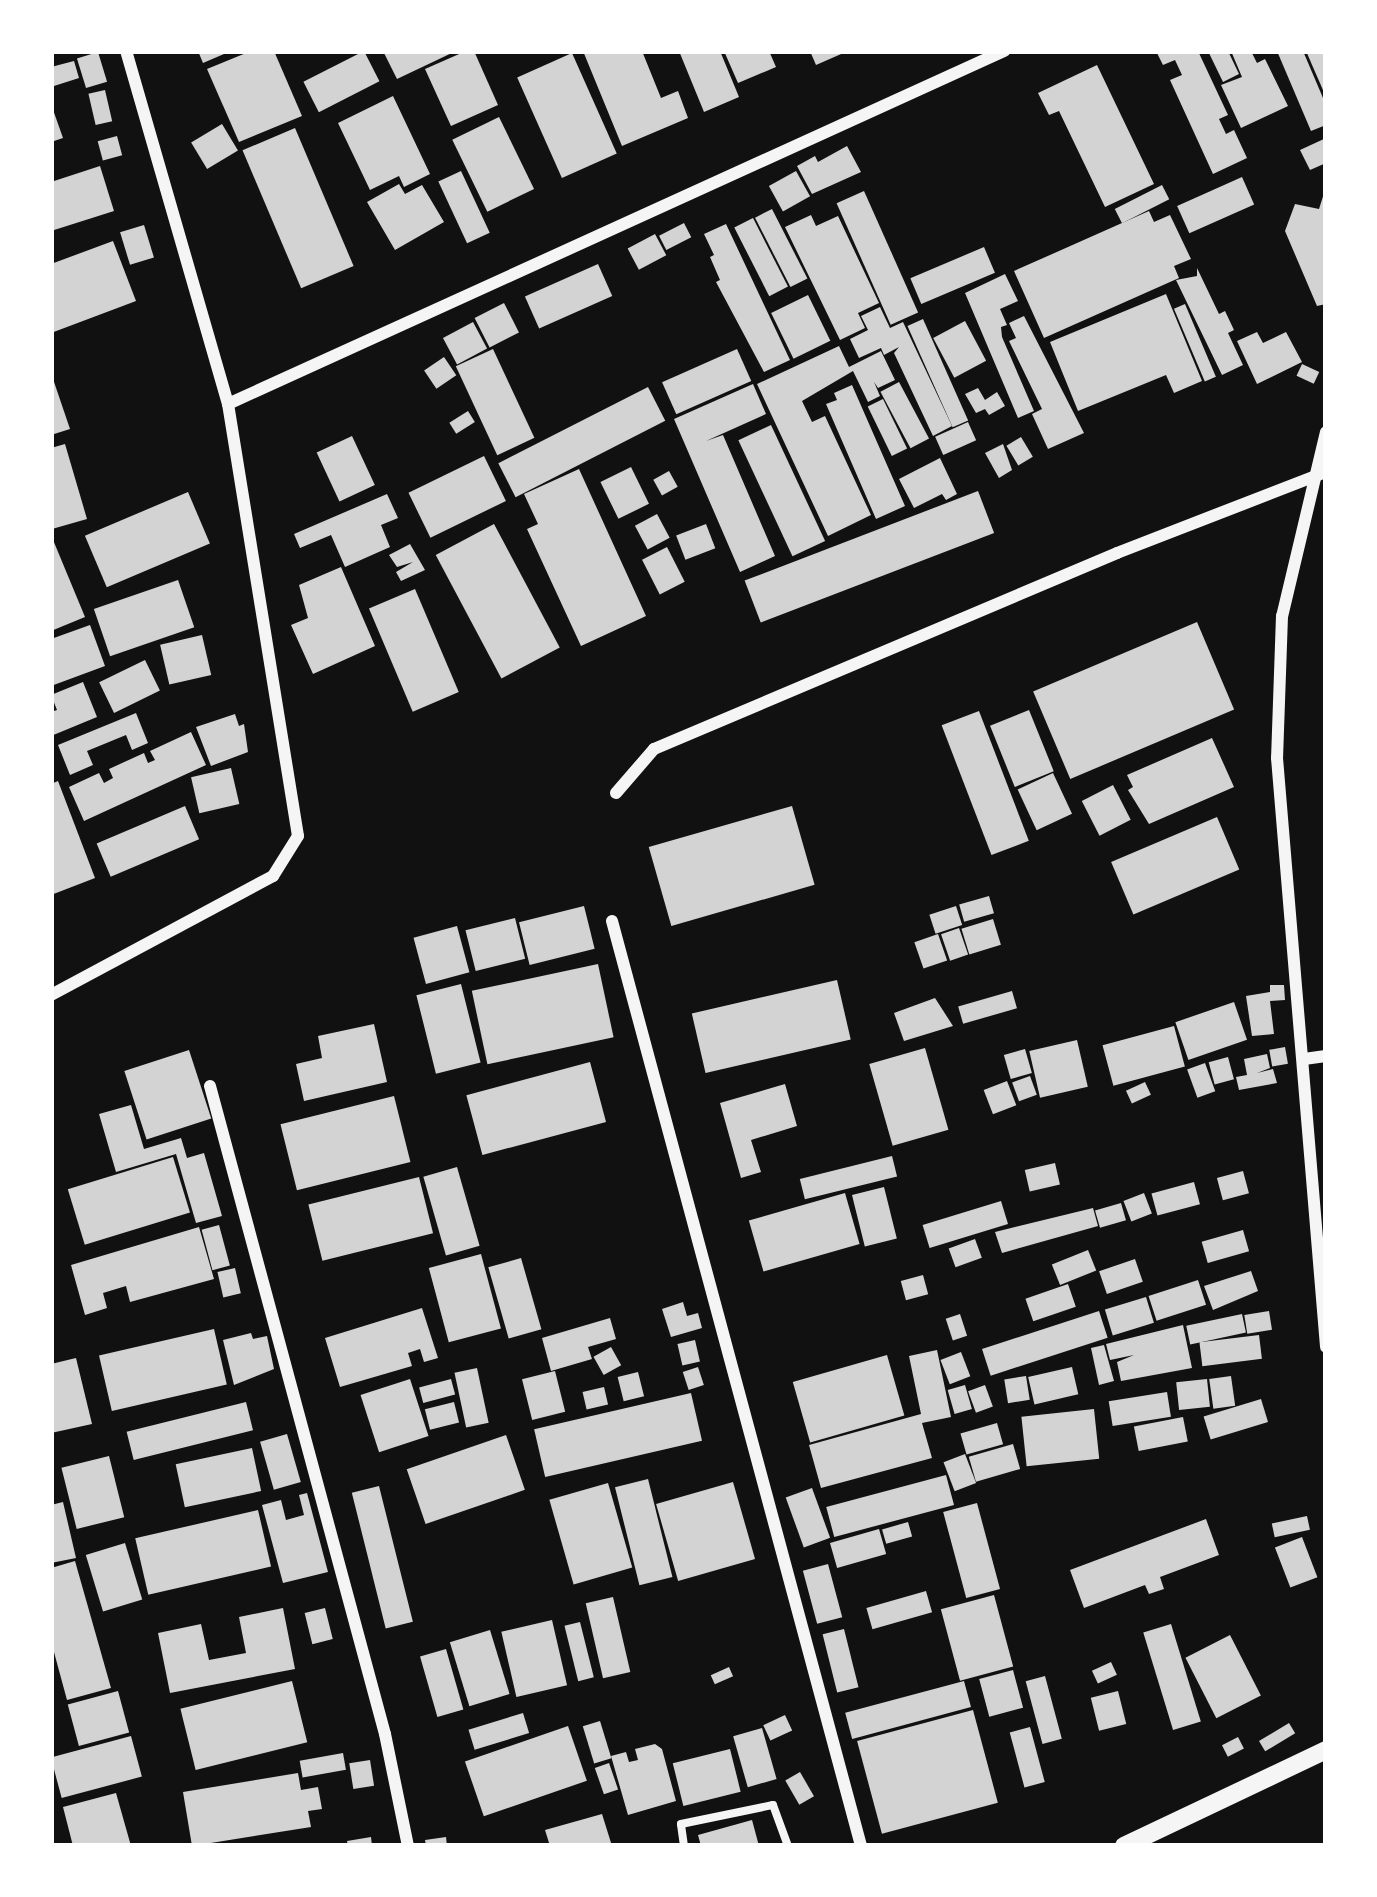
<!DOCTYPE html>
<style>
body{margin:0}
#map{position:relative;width:1377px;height:1897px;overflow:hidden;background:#111;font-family:Barlow,sans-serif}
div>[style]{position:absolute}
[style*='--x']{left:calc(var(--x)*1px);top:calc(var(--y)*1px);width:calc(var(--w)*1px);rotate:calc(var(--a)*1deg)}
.building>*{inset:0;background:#d3d3d3;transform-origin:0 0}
.service>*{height:8px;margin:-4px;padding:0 4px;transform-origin:4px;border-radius:4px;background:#f5f5f5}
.minor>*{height:12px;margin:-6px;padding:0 6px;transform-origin:6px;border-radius:6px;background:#f5f5f5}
.secondary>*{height:18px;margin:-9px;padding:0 9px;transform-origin:9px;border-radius:9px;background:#f5f5f5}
span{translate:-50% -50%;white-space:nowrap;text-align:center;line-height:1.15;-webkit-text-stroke:9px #fff;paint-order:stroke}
.frame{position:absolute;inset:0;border:54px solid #fff;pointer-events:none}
</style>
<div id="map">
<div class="building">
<i style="clip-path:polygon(198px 51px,231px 51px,203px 63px)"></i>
<i style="clip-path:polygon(251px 51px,274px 51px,302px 116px,239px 142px,207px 69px)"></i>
<i style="left:364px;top:51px;width:34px;height:68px;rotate:63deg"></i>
<i style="clip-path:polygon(383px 51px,456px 51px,397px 79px)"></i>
<i style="clip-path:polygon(466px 51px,474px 51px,498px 105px,451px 126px,425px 69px)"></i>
<i style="clip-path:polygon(583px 51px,642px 51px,661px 98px,678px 91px,688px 118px,622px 146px)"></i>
<i style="clip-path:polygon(679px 51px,720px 51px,739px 97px,704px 112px)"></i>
<i style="clip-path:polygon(724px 51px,769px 51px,776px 67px,738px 83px)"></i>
<i style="clip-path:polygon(810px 51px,848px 51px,816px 65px)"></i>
<i style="clip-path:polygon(1156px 51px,1198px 51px,1228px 115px,1219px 119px,1226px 134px,1234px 130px,1247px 158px,1213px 174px,1170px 80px,1182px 75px,1175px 60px,1163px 65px)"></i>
<i style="clip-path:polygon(1208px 51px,1228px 51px,1239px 74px,1223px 82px)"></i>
<i style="clip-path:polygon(1231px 51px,1251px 51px,1257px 63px,1265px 59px,1288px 106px,1241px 128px,1221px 85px,1242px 77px)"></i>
<i style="clip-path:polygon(1277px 51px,1303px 51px,1326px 105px,1326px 125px,1311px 131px)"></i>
<i style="clip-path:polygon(1306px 51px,1326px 51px,1326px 97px)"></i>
<i style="left:98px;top:52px;width:31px;height:22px;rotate:73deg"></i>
<i style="left:572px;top:53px;width:110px;height:60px;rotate:66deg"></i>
<i style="clip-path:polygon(74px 61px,79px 78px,54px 86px,51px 67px)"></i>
<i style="clip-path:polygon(1097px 65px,1154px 184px,1105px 207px,1059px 111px,1049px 115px,1038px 93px)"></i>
<i style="left:105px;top:90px;width:32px;height:17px;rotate:77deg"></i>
<i style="clip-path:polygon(393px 96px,430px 174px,404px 187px,399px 176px,370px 190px,338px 123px)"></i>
<i style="clip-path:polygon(51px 104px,63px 138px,51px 142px)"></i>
<i style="left:499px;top:117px;width:80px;height:52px;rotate:64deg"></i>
<i style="left:222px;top:124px;width:31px;height:36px;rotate:59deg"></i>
<i style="left:295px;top:128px;width:150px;height:57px;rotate:67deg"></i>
<i style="left:117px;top:136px;width:20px;height:20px;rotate:75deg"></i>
<i style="clip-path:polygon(1326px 138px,1326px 163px,1310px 170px,1300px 150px)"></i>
<i style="clip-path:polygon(847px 146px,861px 172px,812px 194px,797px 166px,815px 156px,818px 162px)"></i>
<i style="clip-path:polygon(100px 166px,114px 211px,51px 231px,51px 182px)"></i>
<i style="left:461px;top:171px;width:68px;height:25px;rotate:65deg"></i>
<i style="left:796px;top:171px;width:29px;height:31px;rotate:61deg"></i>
<i style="left:1242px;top:177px;width:30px;height:71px;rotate:66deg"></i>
<i style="clip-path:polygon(399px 184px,405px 194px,422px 185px,444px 222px,395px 250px,367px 202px)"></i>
<i style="left:1162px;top:185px;width:16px;height:53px;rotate:63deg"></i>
<i style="clip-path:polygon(1326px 187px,1326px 304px,1317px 306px,1285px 231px,1295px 204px,1319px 209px)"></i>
<i style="left:864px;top:191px;width:133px;height:30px;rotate:66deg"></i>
<i style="left:772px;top:209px;width:78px;height:19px;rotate:63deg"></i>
<i style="clip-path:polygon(1149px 211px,1154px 222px,1170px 215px,1191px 259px,1174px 266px,1179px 278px,1044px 338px,1014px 271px)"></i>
<i style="clip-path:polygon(811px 215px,816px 226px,838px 216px,879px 303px,858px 313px,865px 328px,840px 340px,785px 227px)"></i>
<i style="left:753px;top:218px;width:77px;height:21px;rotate:63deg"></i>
<i style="left:684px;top:223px;width:16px;height:28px;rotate:63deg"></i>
<i style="clip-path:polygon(726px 224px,790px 360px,764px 372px,716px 282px,720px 280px,710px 257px,714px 255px,704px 234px)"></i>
<i style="left:144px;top:225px;width:34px;height:25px;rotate:73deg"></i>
<i style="left:655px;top:234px;width:24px;height:31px;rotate:62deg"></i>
<i style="clip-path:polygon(113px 241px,136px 301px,51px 333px,51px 264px)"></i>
<i style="left:984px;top:247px;width:28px;height:80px;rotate:67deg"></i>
<i style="left:598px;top:264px;width:35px;height:80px;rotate:66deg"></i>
<i style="clip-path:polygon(1197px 268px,1219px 314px,1225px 311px,1234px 330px,1228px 333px,1243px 365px,1222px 375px,1176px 280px,1197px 276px)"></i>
<i style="clip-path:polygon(1005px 274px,1018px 301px,1000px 309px,1007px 325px,1001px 327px,1002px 337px,1034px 411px,1018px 418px,965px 293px)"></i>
<i style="clip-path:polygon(1166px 294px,1202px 381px,1174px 393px,1166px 375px,1078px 411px,1050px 342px)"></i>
<i style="left:808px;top:295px;width:51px;height:41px;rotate:64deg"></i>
<i style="left:504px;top:303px;width:33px;height:33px;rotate:63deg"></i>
<i style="left:1185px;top:304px;width:79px;height:12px;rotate:67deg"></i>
<i style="clip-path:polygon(880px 307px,890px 328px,903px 322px,952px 426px,933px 436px,894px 353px,899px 347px,884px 355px,881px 348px,859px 358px,850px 339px,868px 330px,861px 316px)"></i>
<i style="clip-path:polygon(1024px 316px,1084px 433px,1048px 449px,1032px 414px,1042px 409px,1009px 341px,1016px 338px,1009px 323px)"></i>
<i style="left:923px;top:319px;width:111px;height:17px;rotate:66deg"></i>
<i style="left:965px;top:321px;width:45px;height:36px;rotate:62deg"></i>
<i style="left:473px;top:322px;width:30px;height:34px;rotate:62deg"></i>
<i style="clip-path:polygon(1257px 332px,1263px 343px,1286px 332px,1302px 362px,1257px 384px,1237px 341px)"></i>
<i style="clip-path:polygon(839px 346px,849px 367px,881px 351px,895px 380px,878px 388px,874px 382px,880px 396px,868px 402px,853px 371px,802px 401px,812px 422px,825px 416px,871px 515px,828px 536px,757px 384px)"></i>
<i style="left:493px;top:349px;width:98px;height:41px;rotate:65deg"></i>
<i style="left:737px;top:349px;width:35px;height:82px;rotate:66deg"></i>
<i style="left:444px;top:357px;width:22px;height:24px;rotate:56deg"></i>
<i style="left:1302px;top:364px;width:19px;height:13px;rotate:25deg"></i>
<i style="clip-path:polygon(51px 373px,70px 429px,51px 435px)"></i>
<i style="left:899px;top:382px;width:64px;height:21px;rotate:62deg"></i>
<i style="clip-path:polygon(753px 384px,766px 414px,706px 441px,723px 435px,775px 556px,740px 572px,674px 419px)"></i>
<i style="clip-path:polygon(852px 385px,905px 506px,876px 519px,826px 404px,837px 400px,834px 393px)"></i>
<i style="left:648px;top:387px;width:38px;height:168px;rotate:63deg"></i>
<i style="clip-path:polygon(978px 388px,985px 400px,997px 392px,1005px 406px,989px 415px,985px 409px,976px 413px,965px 394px)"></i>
<i style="left:883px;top:399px;width:55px;height:17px;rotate:64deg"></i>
<i style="left:468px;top:411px;width:13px;height:22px;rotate:58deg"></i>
<i style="left:968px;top:422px;width:20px;height:36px;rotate:66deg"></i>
<i style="left:771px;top:425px;width:128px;height:36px;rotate:65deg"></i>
<i style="left:352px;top:436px;width:54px;height:39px;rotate:65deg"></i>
<i style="left:1021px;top:437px;width:23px;height:17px;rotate:59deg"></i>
<i style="clip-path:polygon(65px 444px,87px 519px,52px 529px,51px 448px)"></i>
<i style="clip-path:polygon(1003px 444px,1012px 470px,999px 478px,985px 453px)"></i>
<i style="left:484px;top:456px;width:50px;height:84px;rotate:64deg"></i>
<i style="clip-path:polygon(940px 458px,957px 494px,946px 500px,942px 494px,914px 508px,899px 479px)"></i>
<i style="left:631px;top:467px;width:41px;height:34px;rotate:64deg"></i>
<i style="clip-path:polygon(579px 469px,646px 616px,581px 646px,527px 529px,538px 524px,524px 494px)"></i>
<i style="left:669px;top:471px;width:18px;height:18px;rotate:61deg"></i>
<i style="left:978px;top:491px;width:45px;height:250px;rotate:69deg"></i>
<i style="left:188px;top:492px;width:56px;height:112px;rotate:67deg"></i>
<i style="clip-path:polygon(387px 494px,398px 518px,381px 525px,390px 547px,345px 567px,331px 535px,300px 548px,294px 534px)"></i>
<i style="left:657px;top:514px;width:27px;height:25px;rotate:62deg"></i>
<i style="left:494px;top:524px;width:140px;height:66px;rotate:62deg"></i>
<i style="left:706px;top:524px;width:26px;height:32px;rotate:69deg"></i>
<i style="clip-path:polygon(51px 535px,85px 617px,51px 631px)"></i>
<i style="clip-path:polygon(410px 544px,425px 570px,401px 581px,396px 572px,413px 562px,397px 567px,389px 555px)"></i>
<i style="left:667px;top:547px;width:39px;height:28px;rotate:63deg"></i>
<i style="clip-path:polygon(341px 567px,375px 646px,313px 674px,291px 625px,308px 618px,299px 585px)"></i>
<i style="left:178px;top:580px;width:50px;height:89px;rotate:71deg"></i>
<i style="left:415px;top:589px;width:112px;height:50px;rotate:67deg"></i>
<i style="left:1197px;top:622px;width:95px;height:178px;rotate:67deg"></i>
<i style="clip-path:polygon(90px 625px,105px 666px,51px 686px,51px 639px)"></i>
<i style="left:202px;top:635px;width:41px;height:43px;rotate:77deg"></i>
<i style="left:145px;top:660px;width:34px;height:51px;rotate:64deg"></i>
<i style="clip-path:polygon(83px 682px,97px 717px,51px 736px,51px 712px,57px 710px,51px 695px)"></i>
<i style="left:1029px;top:710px;width:66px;height:42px;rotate:68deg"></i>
<i style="left:979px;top:711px;width:139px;height:40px;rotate:69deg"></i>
<i style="clip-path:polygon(136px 713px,148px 743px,132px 750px,126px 735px,87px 751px,93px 765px,70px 775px,58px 745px)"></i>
<i style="clip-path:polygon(235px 714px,239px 726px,244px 724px,248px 752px,211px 766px,196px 727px)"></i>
<i style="clip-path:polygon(191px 732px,206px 765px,84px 821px,69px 787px,99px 773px,104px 783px,113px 778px,109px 769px,144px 753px,148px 763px,155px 760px,150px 751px)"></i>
<i style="clip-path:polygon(1212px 738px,1234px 787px,1149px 824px,1128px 790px,1133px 787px,1127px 775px)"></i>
<i style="left:231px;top:768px;width:37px;height:41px;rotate:77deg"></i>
<i style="left:1053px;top:773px;width:45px;height:39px;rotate:65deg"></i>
<i style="clip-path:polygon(58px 781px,95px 878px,51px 895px,51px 784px)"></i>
<i style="left:1113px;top:785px;width:39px;height:35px;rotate:63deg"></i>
<i style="left:185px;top:806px;width:36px;height:96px;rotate:67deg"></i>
<i style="left:792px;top:806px;width:82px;height:149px;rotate:74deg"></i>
<i style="left:1217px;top:817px;width:57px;height:115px;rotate:67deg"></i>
<i style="left:989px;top:896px;width:18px;height:31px;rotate:74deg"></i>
<i style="left:584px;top:906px;width:44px;height:67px;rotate:76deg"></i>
<i style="left:956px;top:906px;width:20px;height:28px;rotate:72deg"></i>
<i style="left:515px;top:918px;width:42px;height:51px;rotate:76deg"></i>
<i style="left:993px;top:919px;width:27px;height:33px;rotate:73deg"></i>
<i style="left:457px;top:926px;width:48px;height:45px;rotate:75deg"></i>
<i style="left:959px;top:928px;width:28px;height:19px;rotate:71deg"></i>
<i style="left:938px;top:934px;width:28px;height:25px;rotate:71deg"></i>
<i style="left:598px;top:964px;width:75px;height:129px;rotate:78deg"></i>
<i style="left:837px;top:980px;width:61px;height:149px;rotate:77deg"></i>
<i style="left:461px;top:984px;width:81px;height:46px;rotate:76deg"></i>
<i style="clip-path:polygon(1270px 985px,1284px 985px,1285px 1000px,1270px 1001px,1274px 1034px,1252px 1036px,1246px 996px,1270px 992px)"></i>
<i style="left:1012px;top:991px;width:18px;height:56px;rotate:74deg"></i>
<i style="clip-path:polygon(935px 998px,953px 1026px,904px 1041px,894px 1013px)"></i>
<i style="left:1234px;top:1002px;width:40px;height:62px;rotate:71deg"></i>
<i style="clip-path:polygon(374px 1024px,387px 1082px,304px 1101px,296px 1064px,322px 1058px,318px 1036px)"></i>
<i style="left:1174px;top:1026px;width:42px;height:74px;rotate:75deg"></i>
<i style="left:1077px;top:1040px;width:48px;height:49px;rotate:77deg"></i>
<i style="left:1285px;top:1047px;width:17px;height:16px;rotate:80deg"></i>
<i style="left:925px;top:1048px;width:85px;height:58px;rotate:74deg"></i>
<i style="left:1025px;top:1049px;width:25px;height:22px;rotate:74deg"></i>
<i style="left:189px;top:1050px;width:72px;height:68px;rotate:72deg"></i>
<i style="clip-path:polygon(1267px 1054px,1270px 1068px,1257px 1073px,1273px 1069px,1277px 1083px,1239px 1090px,1236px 1077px,1247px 1075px,1244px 1059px)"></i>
<i style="left:1228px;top:1057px;width:23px;height:20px;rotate:75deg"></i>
<i style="left:590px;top:1062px;width:62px;height:128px;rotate:75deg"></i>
<i style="left:1205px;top:1063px;width:30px;height:19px;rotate:70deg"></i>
<i style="left:1030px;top:1076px;width:20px;height:19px;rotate:70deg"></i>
<i style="left:1007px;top:1081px;width:26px;height:25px;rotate:69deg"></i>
<i style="left:1145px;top:1082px;width:14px;height:21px;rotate:65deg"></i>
<i style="clip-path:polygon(785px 1084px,797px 1126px,751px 1140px,761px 1172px,741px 1178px,720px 1103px)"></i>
<i style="left:394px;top:1096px;width:68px;height:117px;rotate:76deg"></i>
<i style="clip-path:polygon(131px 1105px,144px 1149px,181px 1138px,187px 1158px,204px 1153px,222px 1216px,196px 1223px,176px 1154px,116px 1172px,99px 1114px)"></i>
<i style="left:892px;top:1156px;width:21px;height:95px;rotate:76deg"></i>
<i style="left:173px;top:1157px;width:58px;height:110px;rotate:73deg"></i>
<i style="left:1055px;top:1163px;width:22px;height:31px;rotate:77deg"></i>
<i style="left:457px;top:1167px;width:82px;height:35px;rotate:74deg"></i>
<i style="left:1243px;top:1171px;width:23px;height:27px;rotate:75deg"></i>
<i style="left:419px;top:1177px;width:58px;height:114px;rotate:76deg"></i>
<i style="left:1194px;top:1182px;width:23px;height:44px;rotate:75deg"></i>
<i style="left:884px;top:1187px;width:53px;height:33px;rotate:76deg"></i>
<i style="left:845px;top:1193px;width:53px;height:100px;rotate:74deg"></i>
<i style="left:1144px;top:1193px;width:22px;height:22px;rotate:69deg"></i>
<i style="left:1001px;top:1201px;width:24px;height:82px;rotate:73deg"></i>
<i style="left:1121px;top:1203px;width:18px;height:27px;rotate:74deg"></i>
<i style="clip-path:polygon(1093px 1208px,1098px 1226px,1002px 1253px,995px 1232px)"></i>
<i style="left:219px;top:1225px;width:42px;height:18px;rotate:75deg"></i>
<i style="clip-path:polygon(199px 1227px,214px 1279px,130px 1302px,126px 1286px,103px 1293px,107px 1308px,85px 1315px,71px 1265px)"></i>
<i style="left:1243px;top:1230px;width:22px;height:43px;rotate:74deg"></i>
<i style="left:975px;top:1239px;width:20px;height:28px;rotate:70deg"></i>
<i style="left:1088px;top:1250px;width:22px;height:39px;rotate:68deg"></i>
<i style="left:481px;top:1254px;width:77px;height:54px;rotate:75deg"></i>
<i style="left:521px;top:1258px;width:74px;height:34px;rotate:74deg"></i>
<i style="left:1135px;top:1259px;width:24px;height:38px;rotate:71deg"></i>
<i style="left:235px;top:1268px;width:26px;height:18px;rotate:77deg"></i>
<i style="clip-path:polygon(1251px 1271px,1258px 1291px,1213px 1310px,1204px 1286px)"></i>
<i style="left:923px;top:1275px;width:20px;height:23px;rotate:75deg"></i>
<i style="left:1198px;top:1280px;width:26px;height:52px;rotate:72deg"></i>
<i style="left:1068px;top:1284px;width:24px;height:45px;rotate:71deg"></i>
<i style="left:1146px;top:1297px;width:27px;height:43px;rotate:73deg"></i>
<i style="clip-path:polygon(683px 1302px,687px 1316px,698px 1313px,702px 1328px,671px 1337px,662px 1309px)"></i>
<i style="clip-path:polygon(422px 1308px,438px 1358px,424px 1362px,420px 1349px,408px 1353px,412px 1366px,340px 1387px,325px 1338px)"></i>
<i style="left:1099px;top:1311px;width:28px;height:123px;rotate:72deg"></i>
<i style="left:1269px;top:1311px;width:19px;height:25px;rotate:81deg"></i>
<i style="left:960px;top:1314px;width:23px;height:15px;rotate:72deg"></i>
<i style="left:1242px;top:1314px;width:19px;height:57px;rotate:78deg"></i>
<i style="clip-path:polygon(610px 1318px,616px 1339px,588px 1347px,592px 1359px,551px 1371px,542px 1338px)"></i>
<i style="clip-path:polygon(1183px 1325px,1192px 1368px,1121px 1381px,1117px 1362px,1134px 1355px,1110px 1360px,1106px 1344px)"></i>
<i style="left:214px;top:1329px;width:57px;height:118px;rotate:77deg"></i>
<i style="clip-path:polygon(251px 1333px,253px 1339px,267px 1336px,274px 1369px,234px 1385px,223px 1340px)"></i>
<i style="left:1259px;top:1335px;width:24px;height:60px;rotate:83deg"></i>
<i style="left:695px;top:1340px;width:22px;height:18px;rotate:77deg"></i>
<i style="clip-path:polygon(1104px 1345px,1114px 1381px,1099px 1385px,1091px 1348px)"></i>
<i style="left:611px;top:1347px;width:21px;height:20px;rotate:61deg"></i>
<i style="clip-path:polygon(937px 1350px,951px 1417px,922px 1423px,932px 1458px,821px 1488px,809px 1445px,921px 1414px,909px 1356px)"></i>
<i style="left:961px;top:1352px;width:26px;height:22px;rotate:69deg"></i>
<i style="left:887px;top:1355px;width:63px;height:98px;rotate:74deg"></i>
<i style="clip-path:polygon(76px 1358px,92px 1424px,51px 1433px,51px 1364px)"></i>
<i style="left:698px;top:1367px;width:19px;height:16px;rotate:72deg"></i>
<i style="left:1072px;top:1367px;width:28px;height:45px;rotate:77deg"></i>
<i style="left:477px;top:1368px;width:56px;height:23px;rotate:78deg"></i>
<i style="left:555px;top:1371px;width:42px;height:34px;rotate:76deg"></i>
<i style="left:638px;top:1372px;width:25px;height:21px;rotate:76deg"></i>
<i style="left:1026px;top:1376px;width:24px;height:22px;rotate:81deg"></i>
<i style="left:1231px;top:1376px;width:30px;height:22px;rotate:82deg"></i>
<i style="left:410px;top:1379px;width:60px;height:52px;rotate:72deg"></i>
<i style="left:451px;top:1379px;width:16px;height:33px;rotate:75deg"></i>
<i style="left:1207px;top:1379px;width:28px;height:31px;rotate:84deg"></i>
<i style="left:965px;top:1385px;width:25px;height:18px;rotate:74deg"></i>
<i style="left:985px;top:1385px;width:23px;height:18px;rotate:70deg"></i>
<i style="left:604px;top:1387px;width:18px;height:22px;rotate:77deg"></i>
<i style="left:1167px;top:1392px;width:25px;height:59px;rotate:81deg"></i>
<i style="left:691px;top:1393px;width:49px;height:161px;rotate:77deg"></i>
<i style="left:1261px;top:1399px;width:24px;height:60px;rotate:73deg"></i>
<i style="left:246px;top:1402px;width:29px;height:123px;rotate:76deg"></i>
<i style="left:454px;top:1402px;width:21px;height:30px;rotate:76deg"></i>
<i style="left:1094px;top:1409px;width:50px;height:73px;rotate:84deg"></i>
<i style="left:1183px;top:1417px;width:25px;height:50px;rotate:79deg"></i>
<i style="left:997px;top:1423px;width:22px;height:38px;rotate:74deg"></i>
<i style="left:287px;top:1434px;width:50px;height:28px;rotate:74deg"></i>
<i style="left:506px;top:1435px;width:58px;height:105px;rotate:71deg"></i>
<i style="left:1013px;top:1444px;width:26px;height:46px;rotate:74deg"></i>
<i style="left:252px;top:1448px;width:44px;height:78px;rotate:78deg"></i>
<i style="left:965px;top:1454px;width:31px;height:23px;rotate:69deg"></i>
<i style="left:109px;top:1456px;width:63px;height:49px;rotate:76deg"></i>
<i style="left:946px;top:1475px;width:31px;height:124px;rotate:75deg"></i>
<i style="left:648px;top:1479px;width:101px;height:34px;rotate:76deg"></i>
<i style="left:733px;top:1482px;width:80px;height:80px;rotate:74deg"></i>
<i style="left:608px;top:1483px;width:88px;height:61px;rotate:74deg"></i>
<i style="left:379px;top:1486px;width:140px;height:28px;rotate:76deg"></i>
<i style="left:812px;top:1488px;width:53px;height:28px;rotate:70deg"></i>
<i style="clip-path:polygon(307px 1493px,328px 1572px,283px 1583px,262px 1505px,281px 1500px,286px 1520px,304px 1515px,299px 1495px)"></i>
<i style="clip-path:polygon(63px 1502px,76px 1558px,51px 1563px,51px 1505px)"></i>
<i style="left:977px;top:1503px;width:89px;height:35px;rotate:75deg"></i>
<i style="left:258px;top:1510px;width:58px;height:126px;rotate:77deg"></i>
<i style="left:1307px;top:1516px;width:14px;height:36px;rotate:78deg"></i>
<i style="clip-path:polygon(1206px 1519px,1219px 1555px,1160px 1577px,1164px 1589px,1149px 1594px,1145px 1585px,1084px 1608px,1070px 1570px)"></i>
<i style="left:908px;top:1522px;width:15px;height:27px;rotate:74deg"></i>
<i style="left:879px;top:1529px;width:26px;height:51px;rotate:74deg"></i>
<i style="left:1302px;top:1537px;width:43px;height:29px;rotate:69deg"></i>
<i style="left:125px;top:1543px;width:59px;height:41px;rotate:73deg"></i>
<i style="clip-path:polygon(75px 1561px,111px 1688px,67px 1700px,51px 1641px,51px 1568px)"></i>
<i style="left:828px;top:1564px;width:55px;height:26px;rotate:75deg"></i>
<i style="left:926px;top:1591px;width:22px;height:62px;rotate:74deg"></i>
<i style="left:994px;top:1595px;width:74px;height:55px;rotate:75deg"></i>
<i style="left:613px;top:1597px;width:77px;height:28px;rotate:77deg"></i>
<i style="clip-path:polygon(283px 1608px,295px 1669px,170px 1693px,158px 1633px,201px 1624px,209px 1660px,246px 1653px,239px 1617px)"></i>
<i style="left:325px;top:1608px;width:32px;height:21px;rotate:76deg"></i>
<i style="left:552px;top:1620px;width:67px;height:52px;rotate:77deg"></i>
<i style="left:580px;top:1622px;width:57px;height:16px;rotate:76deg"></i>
<i style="left:1171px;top:1624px;width:102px;height:29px;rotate:73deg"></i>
<i style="left:844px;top:1629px;width:60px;height:22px;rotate:76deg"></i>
<i style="left:490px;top:1630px;width:67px;height:42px;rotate:73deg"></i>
<i style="left:1230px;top:1635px;width:68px;height:50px;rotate:63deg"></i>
<i style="left:446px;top:1649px;width:63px;height:27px;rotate:74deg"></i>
<i style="left:1111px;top:1662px;width:14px;height:21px;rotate:65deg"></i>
<i style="left:729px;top:1667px;width:10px;height:20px;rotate:66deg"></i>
<i style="left:1013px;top:1670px;width:39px;height:35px;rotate:75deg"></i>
<i style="left:1045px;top:1676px;width:65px;height:20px;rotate:75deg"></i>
<i style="left:292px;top:1681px;width:63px;height:115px;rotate:76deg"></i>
<i style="left:964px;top:1681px;width:27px;height:123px;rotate:75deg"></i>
<i style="left:118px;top:1691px;width:43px;height:52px;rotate:75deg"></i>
<i style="left:1118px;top:1691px;width:34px;height:28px;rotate:76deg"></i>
<i style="left:973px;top:1710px;width:96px;height:120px;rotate:75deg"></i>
<i style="left:523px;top:1713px;width:21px;height:57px;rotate:73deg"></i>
<i style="left:785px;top:1715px;width:17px;height:24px;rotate:65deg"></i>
<i style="left:600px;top:1721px;width:39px;height:18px;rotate:73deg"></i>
<i style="left:1289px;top:1723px;width:12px;height:35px;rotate:59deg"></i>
<i style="left:568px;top:1726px;width:58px;height:109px;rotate:71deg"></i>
<i style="left:1030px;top:1727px;width:57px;height:21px;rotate:75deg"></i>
<i style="left:762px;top:1728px;width:53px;height:30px;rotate:74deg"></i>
<i style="left:131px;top:1736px;width:42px;height:83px;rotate:75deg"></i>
<i style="left:1238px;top:1737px;width:13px;height:18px;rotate:63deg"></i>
<i style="clip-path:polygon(655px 1744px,662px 1749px,676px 1801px,628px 1815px,611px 1756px,626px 1752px,629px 1762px,638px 1760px,635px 1749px)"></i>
<i style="left:730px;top:1749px;width:44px;height:59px;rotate:76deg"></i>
<i style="left:343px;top:1753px;width:17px;height:44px;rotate:80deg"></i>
<i style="left:370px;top:1760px;width:26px;height:21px;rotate:81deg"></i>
<i style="left:609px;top:1763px;width:28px;height:15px;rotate:71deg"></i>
<i style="left:800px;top:1772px;width:28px;height:17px;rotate:60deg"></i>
<i style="clip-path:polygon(298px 1773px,301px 1790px,318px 1787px,322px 1809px,308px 1811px,311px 1827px,192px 1846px,183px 1792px)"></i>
<i style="clip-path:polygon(116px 1793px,131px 1846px,73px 1846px,63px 1807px)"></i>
<i style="clip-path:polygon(602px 1814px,612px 1846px,550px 1846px,545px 1830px)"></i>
<i style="clip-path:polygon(752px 1820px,759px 1846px,701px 1846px,698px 1835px)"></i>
<i style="clip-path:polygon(371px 1837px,372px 1846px,348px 1846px,347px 1841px)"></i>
<i style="clip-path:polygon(446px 1837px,447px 1846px,426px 1846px,425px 1840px)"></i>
</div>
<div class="service">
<i style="--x:684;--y:1846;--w:22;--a:-98"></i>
<i style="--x:681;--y:1824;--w:94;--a:-11.7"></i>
<i style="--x:773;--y:1805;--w:44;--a:69.9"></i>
</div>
<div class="minor">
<i style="--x:228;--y:404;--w:853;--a:-24.46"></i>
<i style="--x:1326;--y:432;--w:189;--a:103.4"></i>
<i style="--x:1282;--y:616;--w:142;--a:92"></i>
<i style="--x:1277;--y:758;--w:591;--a:85.24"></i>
<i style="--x:616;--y:793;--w:58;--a:-49.2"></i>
<i style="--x:654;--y:749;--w:503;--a:-22.94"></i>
<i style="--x:1117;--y:553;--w:224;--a:-21.2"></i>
<i style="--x:612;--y:921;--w:958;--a:74.93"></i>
<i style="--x:51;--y:995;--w:252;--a:-28.2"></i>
<i style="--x:273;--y:876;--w:47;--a:-58"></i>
<i style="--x:298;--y:836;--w:438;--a:-99.2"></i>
<i style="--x:228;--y:404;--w:367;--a:-106.1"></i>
<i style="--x:1304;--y:1059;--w:22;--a:-8"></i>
<i style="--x:210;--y:1086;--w:671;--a:74.89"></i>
<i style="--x:385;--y:1734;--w:114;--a:78.4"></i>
</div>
<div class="secondary">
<i style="--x:1124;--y:1846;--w:224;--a:-25.4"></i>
</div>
<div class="frame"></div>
</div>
